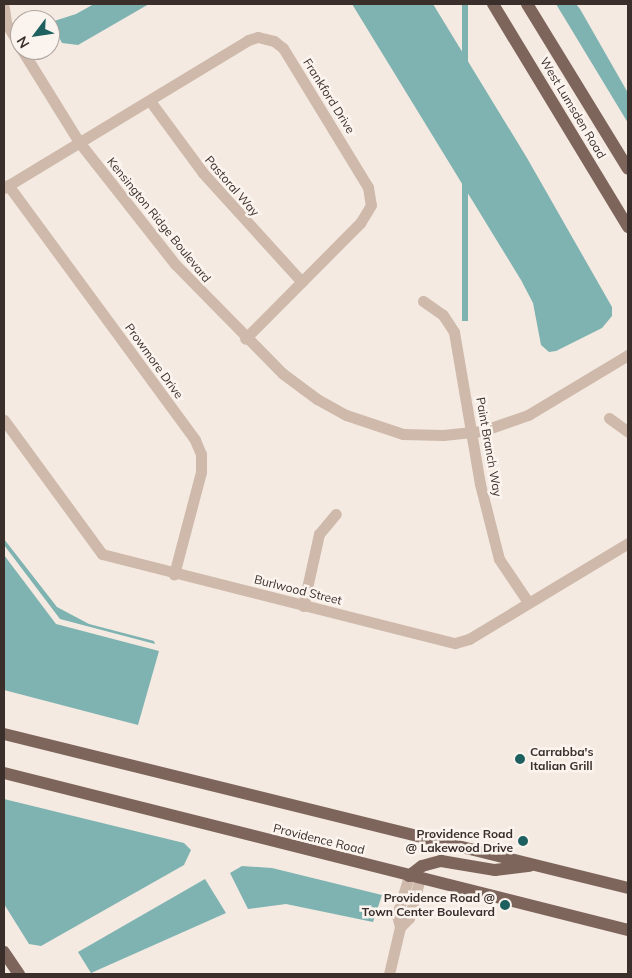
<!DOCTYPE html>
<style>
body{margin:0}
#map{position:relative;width:632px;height:978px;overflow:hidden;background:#f4eae1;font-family:Mulish,sans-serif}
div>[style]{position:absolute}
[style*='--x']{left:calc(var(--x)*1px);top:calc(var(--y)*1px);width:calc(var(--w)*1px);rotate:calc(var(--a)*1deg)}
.water>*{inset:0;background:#7eb3b2;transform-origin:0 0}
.minor>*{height:11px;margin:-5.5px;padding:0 5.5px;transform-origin:5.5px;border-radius:5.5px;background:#ceb9ab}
.major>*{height:12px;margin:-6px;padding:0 6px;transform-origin:6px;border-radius:6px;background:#7e655b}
.dots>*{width:14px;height:14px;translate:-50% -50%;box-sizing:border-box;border:2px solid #fbf4ee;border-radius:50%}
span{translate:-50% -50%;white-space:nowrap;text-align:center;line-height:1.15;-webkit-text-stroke:5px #fbf4ee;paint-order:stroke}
.street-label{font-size:12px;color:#3b2f2b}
.poi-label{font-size:12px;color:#3b2f2b;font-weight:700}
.left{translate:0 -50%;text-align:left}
.right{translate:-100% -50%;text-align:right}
.frame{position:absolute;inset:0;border:5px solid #3b2f2b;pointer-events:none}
.north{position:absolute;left:10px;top:10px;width:50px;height:50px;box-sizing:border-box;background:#fbf4ee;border:1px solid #aea5a0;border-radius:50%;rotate:239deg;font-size:14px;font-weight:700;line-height:20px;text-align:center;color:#3b2f2b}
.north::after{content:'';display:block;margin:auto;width:18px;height:22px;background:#1e5f5f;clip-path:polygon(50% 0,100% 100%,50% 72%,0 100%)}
</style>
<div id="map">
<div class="water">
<i style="clip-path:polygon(94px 4px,149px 4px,78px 45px,62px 43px,51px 22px,76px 14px)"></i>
<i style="clip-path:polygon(352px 4px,433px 4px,527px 158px,612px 307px,612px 316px,602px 328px,556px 351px,549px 352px,541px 345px,533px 303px,521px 280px)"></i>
<i style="left:462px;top:4px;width:6px;height:317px"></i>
<i style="clip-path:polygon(556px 4px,576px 4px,580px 9px,628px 93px,628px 123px)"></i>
<i style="clip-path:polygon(4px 539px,57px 607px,89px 624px,154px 641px,155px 644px,60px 619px,4px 545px)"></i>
<i style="clip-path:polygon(4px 555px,56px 624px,159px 651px,138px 725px,4px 690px)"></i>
<i style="clip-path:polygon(4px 799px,184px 843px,191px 850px,184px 865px,41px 946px,29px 944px,4px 904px)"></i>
<i style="clip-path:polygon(242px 866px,272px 868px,382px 895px,373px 922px,286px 904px,248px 909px,230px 873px)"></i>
<i style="clip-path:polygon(205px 879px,226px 913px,91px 973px,78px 952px)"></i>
</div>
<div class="minor">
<i style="--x:4;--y:8;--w:15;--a:82"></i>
<i style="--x:6;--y:23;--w:27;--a:59"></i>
<i style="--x:22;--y:50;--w:108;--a:58.2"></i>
<i style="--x:79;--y:142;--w:155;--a:51.8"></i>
<i style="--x:175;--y:264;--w:153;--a:45.5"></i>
<i style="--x:282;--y:373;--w:44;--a:36.6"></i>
<i style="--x:317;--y:399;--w:33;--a:29"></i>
<i style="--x:346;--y:415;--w:60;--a:18.4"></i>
<i style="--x:403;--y:434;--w:40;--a:1.4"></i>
<i style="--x:443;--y:435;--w:39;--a:-6"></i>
<i style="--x:482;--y:431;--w:49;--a:-19.2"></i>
<i style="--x:528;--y:415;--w:117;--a:-31"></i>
<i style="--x:150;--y:101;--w:89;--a:53.6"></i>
<i style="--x:203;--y:173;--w:147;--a:47.8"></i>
<i style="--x:8;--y:185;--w:316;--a:53.7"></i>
<i style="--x:195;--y:440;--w:15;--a:67"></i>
<i style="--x:201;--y:454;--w:18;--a:90"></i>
<i style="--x:201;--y:472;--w:106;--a:104.8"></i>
<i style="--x:4;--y:188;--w:285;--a:-31.2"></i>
<i style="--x:248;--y:40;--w:10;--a:-17"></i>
<i style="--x:258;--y:37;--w:16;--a:14"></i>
<i style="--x:274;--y:41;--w:11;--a:38"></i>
<i style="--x:283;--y:48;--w:163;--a:58.6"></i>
<i style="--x:368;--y:187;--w:18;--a:81"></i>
<i style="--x:371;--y:205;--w:21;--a:121"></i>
<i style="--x:360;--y:223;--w:163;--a:134.8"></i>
<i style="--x:423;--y:301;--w:24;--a:35"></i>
<i style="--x:443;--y:315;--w:20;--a:57"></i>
<i style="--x:454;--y:332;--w:154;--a:80.3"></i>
<i style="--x:480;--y:484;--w:77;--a:75.8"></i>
<i style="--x:499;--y:559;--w:52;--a:56"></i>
<i style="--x:609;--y:418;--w:24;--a:36"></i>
<i style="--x:4;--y:420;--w:166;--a:53.8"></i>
<i style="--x:102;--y:554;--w:364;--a:14.2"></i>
<i style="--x:455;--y:643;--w:15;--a:-16"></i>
<i style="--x:469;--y:639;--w:186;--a:-31.1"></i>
<i style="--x:303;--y:606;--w:74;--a:-77.5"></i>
<i style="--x:319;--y:534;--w:26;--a:-50"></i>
<i style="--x:400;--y:927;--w:13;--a:-45"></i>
<i style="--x:409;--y:918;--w:41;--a:-74.6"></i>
<i style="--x:389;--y:974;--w:48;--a:-76.8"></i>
<i style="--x:400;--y:927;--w:12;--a:-104"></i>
<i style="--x:397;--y:915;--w:41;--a:-72.9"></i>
</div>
<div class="major">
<i style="--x:493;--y:4;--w:261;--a:58.8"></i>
<i style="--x:527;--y:4;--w:193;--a:58.5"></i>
<i style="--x:4;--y:734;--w:643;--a:13.86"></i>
<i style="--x:4;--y:773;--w:643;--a:14.12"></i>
<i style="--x:409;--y:876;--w:16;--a:-38"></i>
<i style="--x:422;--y:866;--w:20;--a:-15"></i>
<i style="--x:441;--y:861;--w:55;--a:9.5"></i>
<i style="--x:495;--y:870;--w:35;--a:-7"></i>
<i style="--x:4;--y:952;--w:27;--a:56"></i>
</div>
<div class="dots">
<i style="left:520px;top:759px;background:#1e5f5f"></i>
<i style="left:523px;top:841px;background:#1e5f5f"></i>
<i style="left:505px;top:905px;background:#1e5f5f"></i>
</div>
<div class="street-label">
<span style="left:329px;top:96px;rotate:58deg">Frankford Drive</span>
<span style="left:573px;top:108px;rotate:59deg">West Lumsden Road</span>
<span style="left:232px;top:186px;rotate:49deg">Pastoral Way</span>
<span style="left:159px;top:220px;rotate:51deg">Kensington Ridge Boulevard</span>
<span style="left:154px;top:361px;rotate:54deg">Prowmore Drive</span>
<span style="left:489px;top:447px;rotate:80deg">Paint Branch Way</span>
<span style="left:298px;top:590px;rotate:14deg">Burlwood Street</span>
<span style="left:319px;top:839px;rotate:14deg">Providence Road</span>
</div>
<div class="poi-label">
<span class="left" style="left:530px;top:759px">Carrabba's<br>Italian Grill</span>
<span class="right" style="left:513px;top:841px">Providence Road<br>@ Lakewood Drive</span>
<span class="right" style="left:495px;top:905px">Providence Road @<br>Town Center Boulevard</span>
</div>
<div class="frame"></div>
<div class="north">N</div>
</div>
